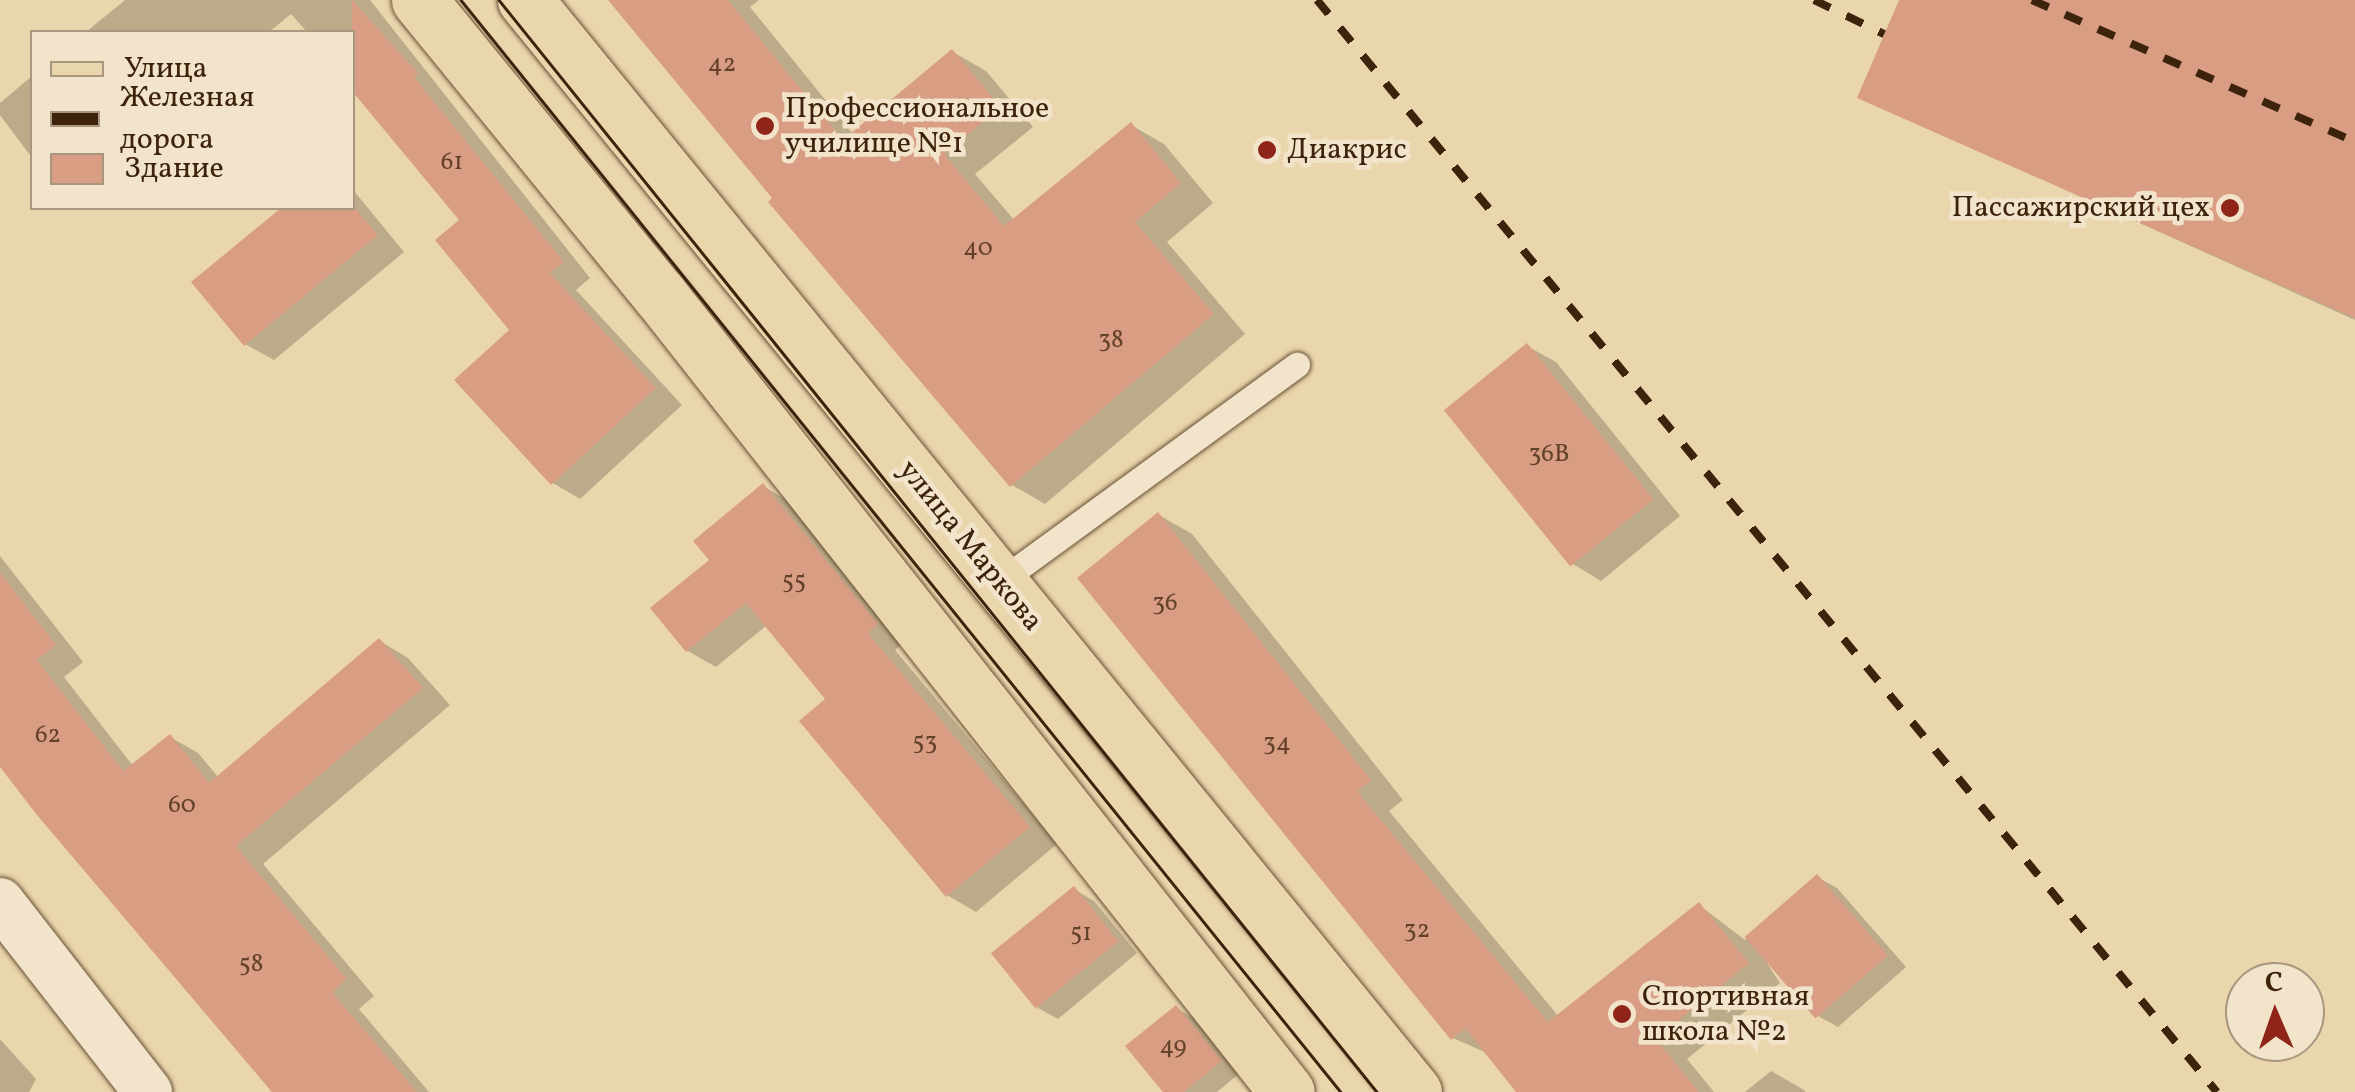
<!DOCTYPE html>
<meta charset="utf-8">
<style>
body{margin:0}
#map{position:relative;width:2355px;height:1092px;overflow:hidden;background:#ead6ad;font-family:Vollkorn,serif}
div>[style]{position:absolute}
[style*='--x']{left:calc(var(--x)*1px);top:calc(var(--y)*1px);width:calc(var(--w)*1px);rotate:calc(var(--a)*1deg)}
.shadow>*{inset:0;background:#0003}
.building>*{inset:0;background:#d99d84;transform-origin:0 0}
.roads{filter:drop-shadow(0 0 2px #684f34) drop-shadow(0 0 2px #684f34)}
.lane>*{height:25px;margin:-12.5px;padding:0 12.5px;transform-origin:12.5px;border-radius:12.5px;background:#f1e4ca}
.street>*{height:48px;margin:-24px;padding:0 24px;transform-origin:24px;border-radius:24px;background:#f1e4ca}
.primary>*{height:55px;margin:-27.5px;padding:0 27.5px;transform-origin:27.5px;border-radius:27.5px;background:#ead6ad}
.tram>*{height:2.5px;margin:-1.25px;padding:0 1.25px;transform-origin:1.25px;border-radius:1.25px;background:#3d220c}
.rail>*{height:8px;margin-top:-4px;transform-origin:0;background:repeating-linear-gradient(90deg,#3d220c 0 18px,transparent 0 36px)}
.dots>*{width:28px;height:28px;translate:-50% -50%;box-sizing:border-box;border:5px solid #f1e4ca;border-radius:50%}
span{translate:-50% -50%;white-space:nowrap;text-align:center;line-height:1.15;-webkit-text-stroke:9px #f1e4ca;paint-order:stroke}
.number-label{font-size:25px;color:#64412a}
.number-label span{-webkit-text-stroke-width:0}
.poi-label{font-size:30px;color:#3d220c}
.left{translate:0 -50%;text-align:left}
.right{translate:-100% -50%;text-align:right}
.street-label{font-size:30px;color:#3d220c}
.legend{position:absolute;left:30px;top:30px;width:325px;height:180px;box-sizing:border-box;background:#f1e4ca;border:2px solid #a9967e;margin:0;padding:12px 18px;list-style:none;font-size:30px;color:#3d220c}
.legend li{display:flex;align-items:center;gap:20px;height:50px}
.legend b{width:50px;border:2px solid #a9967e}
.north{position:absolute;left:2225px;top:962px;width:100px;height:100px;box-sizing:border-box;background:#f1e4ca;border:2px solid #a9967e;border-radius:50%;rotate:358deg;font-size:28px;font-weight:700;line-height:40px;text-align:center;color:#3d220c}
.north::after{content:'';display:block;margin:auto;width:35px;height:45px;background:#8f2418;clip-path:polygon(50% 0,100% 100%,50% 72%,0 100%)}
</style>
<div id="map">
<div class="shadow">
<i style="clip-path:polygon(125px 0,370px 0,590px 278px,576px 290px,682px 405px,580px 499px,553px 483px,513px 330px,463px 220px,352px 32px,307px 32px,291px 14px,269px 32px,86px 32px)"></i>
<i style="clip-path:polygon(611px 0,759px 0,750px 7px,853px 134px,953px 52px,986px 71px,1033px 127px,975px 174px,1015px 221px,1131px 125px,1164px 144px,1213px 203px,1167px 242px,1245px 334px,1045px 504px,1012px 485px)"></i>
<i style="clip-path:polygon(1903px 0,2355px 0,2355px 320px,1860px 97px)"></i>
<i style="clip-path:polygon(32px 76px,32px 158px,0 115px,0 103px)"></i>
<i style="clip-path:polygon(354px 191px,404px 252px,274px 360px,245px 344px,194px 282px,285px 208px,352px 208px)"></i>
<i style="clip-path:polygon(1527px 346px,1556px 362px,1680px 516px,1601px 581px,1573px 564px)"></i>
<i style="clip-path:polygon(763px 486px,792px 503px,905px 641px,895px 650px,1057px 844px,976px 912px,947px 895px,828px 700px,767px 625px,716px 667px,688px 651px,712px 560px)"></i>
<i style="clip-path:polygon(1159px 515px,1192px 534px,1403px 800px,1389px 811px,1559px 1017px,1699px 905px,1745px 940px,1817px 877px,1837px 888px,1906px 967px,1838px 1027px,1818px 1016px,1756px 946px,1780px 983px,1687px 1059px,1714px 1092px,1519px 1092px,1489px 1054px,1453px 1038px)"></i>
<i style="clip-path:polygon(0 556px,83px 662px,64px 677px,133px 766px,170px 737px,198px 753px,219px 778px,380px 641px,408px 658px,450px 705px,263px 864px,374px 996px,359px 1009px,429px 1092px,272px 1092px,0 763px)"></i>
<i style="clip-path:polygon(1074px 889px,1094px 901px,1137px 953px,1058px 1019px,1038px 1008px)"></i>
<i style="clip-path:polygon(1176px 1008px,1195px 1019px,1240px 1073px,1217px 1092px,1166px 1092px)"></i>
<i style="clip-path:polygon(0 1039px,36px 1079px,29px 1092px,0 1092px)"></i>
<i style="clip-path:polygon(1771px 1071px,1804px 1090px,1806px 1092px,1745px 1092px)"></i>
</div>
<div class="building">
<i style="clip-path:polygon(352px 0,418px 73px,414px 77px,564px 262px,550px 273px,656px 388px,551px 485px,454px 380px,509px 330px,435px 240px,459px 220px,352px 91px)"></i>
<i style="clip-path:polygon(608px 0,728px 0,843px 140px,952px 49px,1001px 107px,944px 154px,1004px 226px,1131px 122px,1181px 183px,1135px 222px,1214px 314px,1010px 487px,768px 202px,772px 198px)"></i>
<i style="clip-path:polygon(1899px 0,2355px 0,2355px 318px,1857px 98px)"></i>
<i style="clip-path:polygon(281px 208px,355px 208px,378px 235px,244px 346px,191px 282px)"></i>
<i style="left:1527px;top:343px;width:201px;height:107px;rotate:51deg"></i>
<i style="clip-path:polygon(763px 483px,878px 624px,868px 633px,1030px 827px,946px 897px,799px 721px,825px 699px,746px 603px,686px 652px,650px 608px,709px 560px,693px 541px)"></i>
<i style="clip-path:polygon(1158px 512px,1371px 780px,1357px 791px,1548px 1022px,1699px 902px,1749px 963px,1656px 1039px,1699px 1092px,1516px 1092px,1465px 1028px,1451px 1040px,1077px 578px)"></i>
<i style="clip-path:polygon(0 573px,56px 645px,37px 660px,123px 771px,170px 734px,209px 783px,379px 638px,423px 688px,236px 846px,347px 979px,332px 992px,417px 1092px,272px 1092px,37px 815px,0 767px)"></i>
<i style="left:1817px;top:874px;width:108px;height:96px;rotate:49deg"></i>
<i style="left:1074px;top:886px;width:71px;height:107px;rotate:51deg"></i>
<i style="clip-path:polygon(1176px 1005px,1222px 1061px,1184px 1092px,1163px 1092px,1125px 1046px)"></i>
</div>
<div class="roads">
<div class="lane">
<i style="--x:999;--y:582;--w:369;--a:-36.1"></i>
</div>
<div class="street">
<i style="--x:0;--y:902;--w:241;--a:52.1"></i>
</div>
<div class="primary">
<i style="--x:419;--y:0;--w:380;--a:50.8"></i>
<i style="--x:659;--y:294;--w:1015;--a:51.8"></i>
<i style="--x:525;--y:0;--w:1408;--a:50.85"></i>
</div>
</div>
<div class="tram">
<i style="--x:461;--y:0;--w:1402;--a:51.14"></i>
<i style="--x:499;--y:0;--w:1401;--a:51.2"></i>
</div>
<div class="rail">
<i style="--x:1317;--y:0;--w:1415;--a:50.51"></i>
<i style="--x:1814;--y:0;--w:78;--a:25.9"></i>
<i style="--x:2032;--y:0;--w:353;--a:23.7"></i>
</div>
<div class="dots">
<i style="left:765px;top:126px;background:#8f2418"></i>
<i style="left:1267px;top:150px;background:#8f2418"></i>
<i style="left:2230px;top:208px;background:#8f2418"></i>
<i style="left:1622px;top:1014px;background:#8f2418"></i>
</div>
<div class="number-label">
<span style="left:722px;top:65px">42</span>
<span style="left:452px;top:163px">61</span>
<span style="left:978px;top:249px">40</span>
<span style="left:1111px;top:341px">38</span>
<span style="left:1549px;top:455px">36В</span>
<span style="left:794px;top:582px">55</span>
<span style="left:1165px;top:604px">36</span>
<span style="left:48px;top:736px">62</span>
<span style="left:925px;top:743px">53</span>
<span style="left:1277px;top:744px">34</span>
<span style="left:182px;top:806px">60</span>
<span style="left:1417px;top:931px">32</span>
<span style="left:1081px;top:934px">51</span>
<span style="left:251px;top:965px">58</span>
<span style="left:1173px;top:1047px">49</span>
</div>
<div class="poi-label">
<span class="left" style="left:785px;top:126px">Профессиональное<br>училище №1</span>
<span class="left" style="left:1287px;top:150px">Диакрис</span>
<span class="right" style="left:2210px;top:208px">Пассажирский цех</span>
<span class="left" style="left:1642px;top:1014px">Спортивная<br>школа №2</span>
</div>
<div class="street-label">
<span style="left:970px;top:546px;rotate:51deg">улица Маркова</span>
</div>
<ul class="legend">
<li><b style="height:12px;background:#ead6ad"></b>Улица</li>
<li><b style="height:12px;background:#3d220c"></b>Железная дорога</li>
<li><b style="height:28px;background:#d99d84"></b>Здание</li>
</ul>
<div class="north">С</div>
</div>
